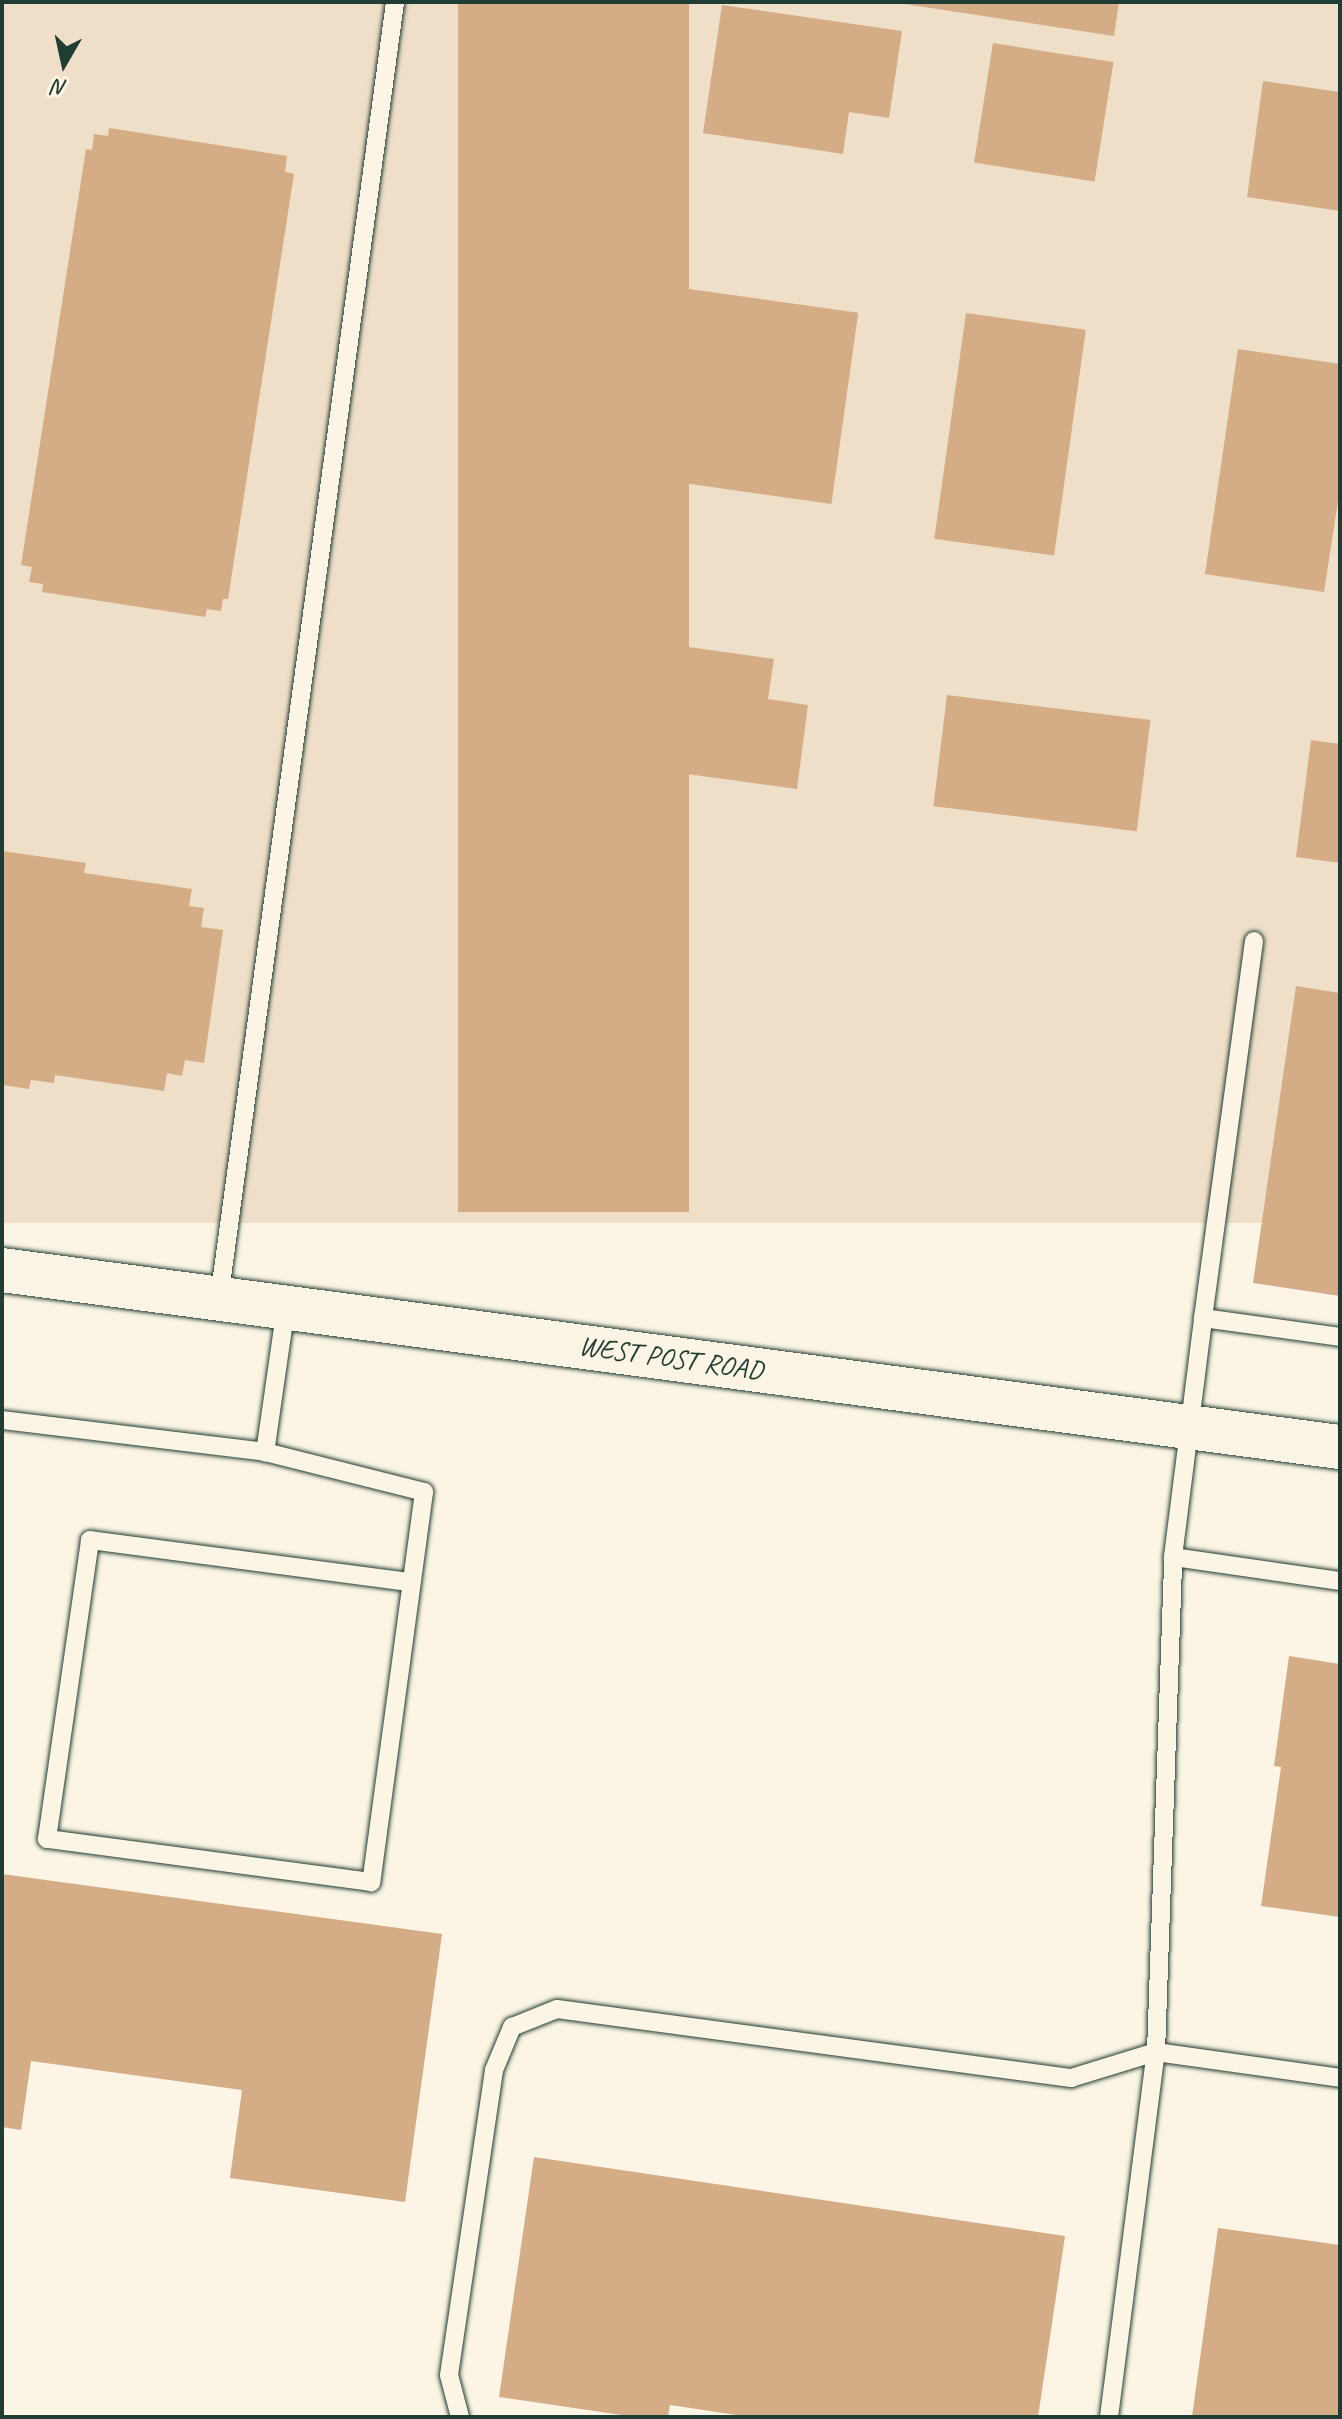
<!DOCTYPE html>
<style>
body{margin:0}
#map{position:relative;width:1342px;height:2419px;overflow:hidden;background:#fcf5e5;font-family:Caveat,sans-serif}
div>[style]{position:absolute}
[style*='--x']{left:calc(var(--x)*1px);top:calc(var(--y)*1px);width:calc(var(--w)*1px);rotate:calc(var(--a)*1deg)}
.built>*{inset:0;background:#f0dfc8;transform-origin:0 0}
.building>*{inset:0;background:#d4ac86;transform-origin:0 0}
.roads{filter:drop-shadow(0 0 2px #1f3d34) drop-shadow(0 0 2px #1f3d34)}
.service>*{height:18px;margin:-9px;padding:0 9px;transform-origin:9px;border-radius:9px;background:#fcf5e5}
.tertiary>*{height:44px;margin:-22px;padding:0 22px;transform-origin:22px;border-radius:22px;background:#fcf5e5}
span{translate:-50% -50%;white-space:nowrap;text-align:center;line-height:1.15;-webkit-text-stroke:6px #fcf5e5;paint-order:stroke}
.street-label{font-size:28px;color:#1f3d34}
.frame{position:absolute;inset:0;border:4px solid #1f3d34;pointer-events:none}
.north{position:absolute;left:24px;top:24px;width:80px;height:80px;-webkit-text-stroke:6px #fcf5e5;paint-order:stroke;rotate:189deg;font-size:22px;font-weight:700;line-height:32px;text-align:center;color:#1f3d34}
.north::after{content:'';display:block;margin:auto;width:28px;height:36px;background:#1f3d34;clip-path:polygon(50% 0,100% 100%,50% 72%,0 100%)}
</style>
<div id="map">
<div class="built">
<i style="left:2px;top:2px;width:1338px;height:1221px"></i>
</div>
<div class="building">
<i style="left:458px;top:2px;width:231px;height:1210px"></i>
<i style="clip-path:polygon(891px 2px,1119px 2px,1114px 36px)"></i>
<i style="clip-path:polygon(722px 5px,902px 31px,889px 118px,849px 112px,843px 154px,703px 133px)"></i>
<i style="left:993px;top:43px;width:122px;height:121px;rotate:9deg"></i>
<i style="clip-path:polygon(1263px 81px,1340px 92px,1340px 211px,1247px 197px)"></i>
<i style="clip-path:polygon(109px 128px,287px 156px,285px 172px,294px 174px,228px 599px,223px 599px,221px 611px,207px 609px,205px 617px,42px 592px,43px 584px,29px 582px,32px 567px,21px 565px,86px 149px,92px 150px,94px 134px,108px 136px)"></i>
<i style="left:682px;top:288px;width:178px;height:193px;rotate:8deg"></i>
<i style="left:966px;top:313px;width:121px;height:228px;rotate:8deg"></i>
<i style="clip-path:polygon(1238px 349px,1340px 364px,1340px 488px,1324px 592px,1205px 574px)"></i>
<i style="clip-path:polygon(631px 639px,774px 659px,768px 699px,808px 705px,797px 789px,614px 764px)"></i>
<i style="left:947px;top:695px;width:205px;height:112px;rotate:7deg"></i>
<i style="clip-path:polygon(1311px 740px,1340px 744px,1340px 863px,1296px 857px)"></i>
<i style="clip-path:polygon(2px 851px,86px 863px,84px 873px,192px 889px,189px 906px,204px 908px,201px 927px,223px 930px,204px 1063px,185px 1060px,182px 1076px,167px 1073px,164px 1091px,55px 1075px,54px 1083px,31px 1080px,29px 1089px,2px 1085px)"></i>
<i style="clip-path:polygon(1296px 986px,1340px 993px,1340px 1296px,1253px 1283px)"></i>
<i style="clip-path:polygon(1289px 1656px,1340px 1664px,1340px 1917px,1261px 1906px,1281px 1767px,1274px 1766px)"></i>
<i style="clip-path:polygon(2px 1874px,442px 1934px,405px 2202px,230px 2178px,242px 2090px,31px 2061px,21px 2130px,2px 2127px)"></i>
<i style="clip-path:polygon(534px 2157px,1065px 2236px,1038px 2417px,750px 2417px,670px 2405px,668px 2417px,635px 2417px,499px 2397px)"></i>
<i style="clip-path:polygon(1218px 2228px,1340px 2245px,1340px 2417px,1192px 2417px)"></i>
</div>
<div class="roads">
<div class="service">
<i style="--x:1254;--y:941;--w:380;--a:97.7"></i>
<i style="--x:1203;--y:1318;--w:138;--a:7.9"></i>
<i style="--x:219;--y:1299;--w:1309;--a:-82.27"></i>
<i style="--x:286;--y:1307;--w:147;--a:98.2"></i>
<i style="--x:265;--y:1452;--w:164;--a:14.1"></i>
<i style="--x:424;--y:1492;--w:394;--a:97.7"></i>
<i style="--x:371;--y:1882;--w:327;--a:-172.4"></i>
<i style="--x:47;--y:1839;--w:302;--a:-81.8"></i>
<i style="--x:90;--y:1540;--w:324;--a:7.5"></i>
<i style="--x:2;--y:1420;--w:265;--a:6.9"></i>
<i style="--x:1173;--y:1557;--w:169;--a:8.2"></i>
<i style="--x:460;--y:2417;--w:43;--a:-104.7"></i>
<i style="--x:449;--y:2375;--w:308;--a:-81.6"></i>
<i style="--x:494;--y:2070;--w:47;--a:-67.3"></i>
<i style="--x:512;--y:2027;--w:48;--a:-21.8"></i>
<i style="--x:557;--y:2009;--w:519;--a:7.65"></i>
<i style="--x:1071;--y:2078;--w:89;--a:-17"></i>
<i style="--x:1156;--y:2052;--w:495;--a:-88"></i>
<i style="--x:1173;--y:1557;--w:241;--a:-82.8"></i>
<i style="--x:1109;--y:2417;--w:368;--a:-82.7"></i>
<i style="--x:1156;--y:2052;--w:186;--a:8"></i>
</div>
<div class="tertiary">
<i style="--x:2;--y:1270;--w:1350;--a:7.54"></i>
</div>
</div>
<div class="street-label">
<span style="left:671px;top:1358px;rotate:8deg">WEST POST ROAD</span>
</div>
<div class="frame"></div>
<div class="north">N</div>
</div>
